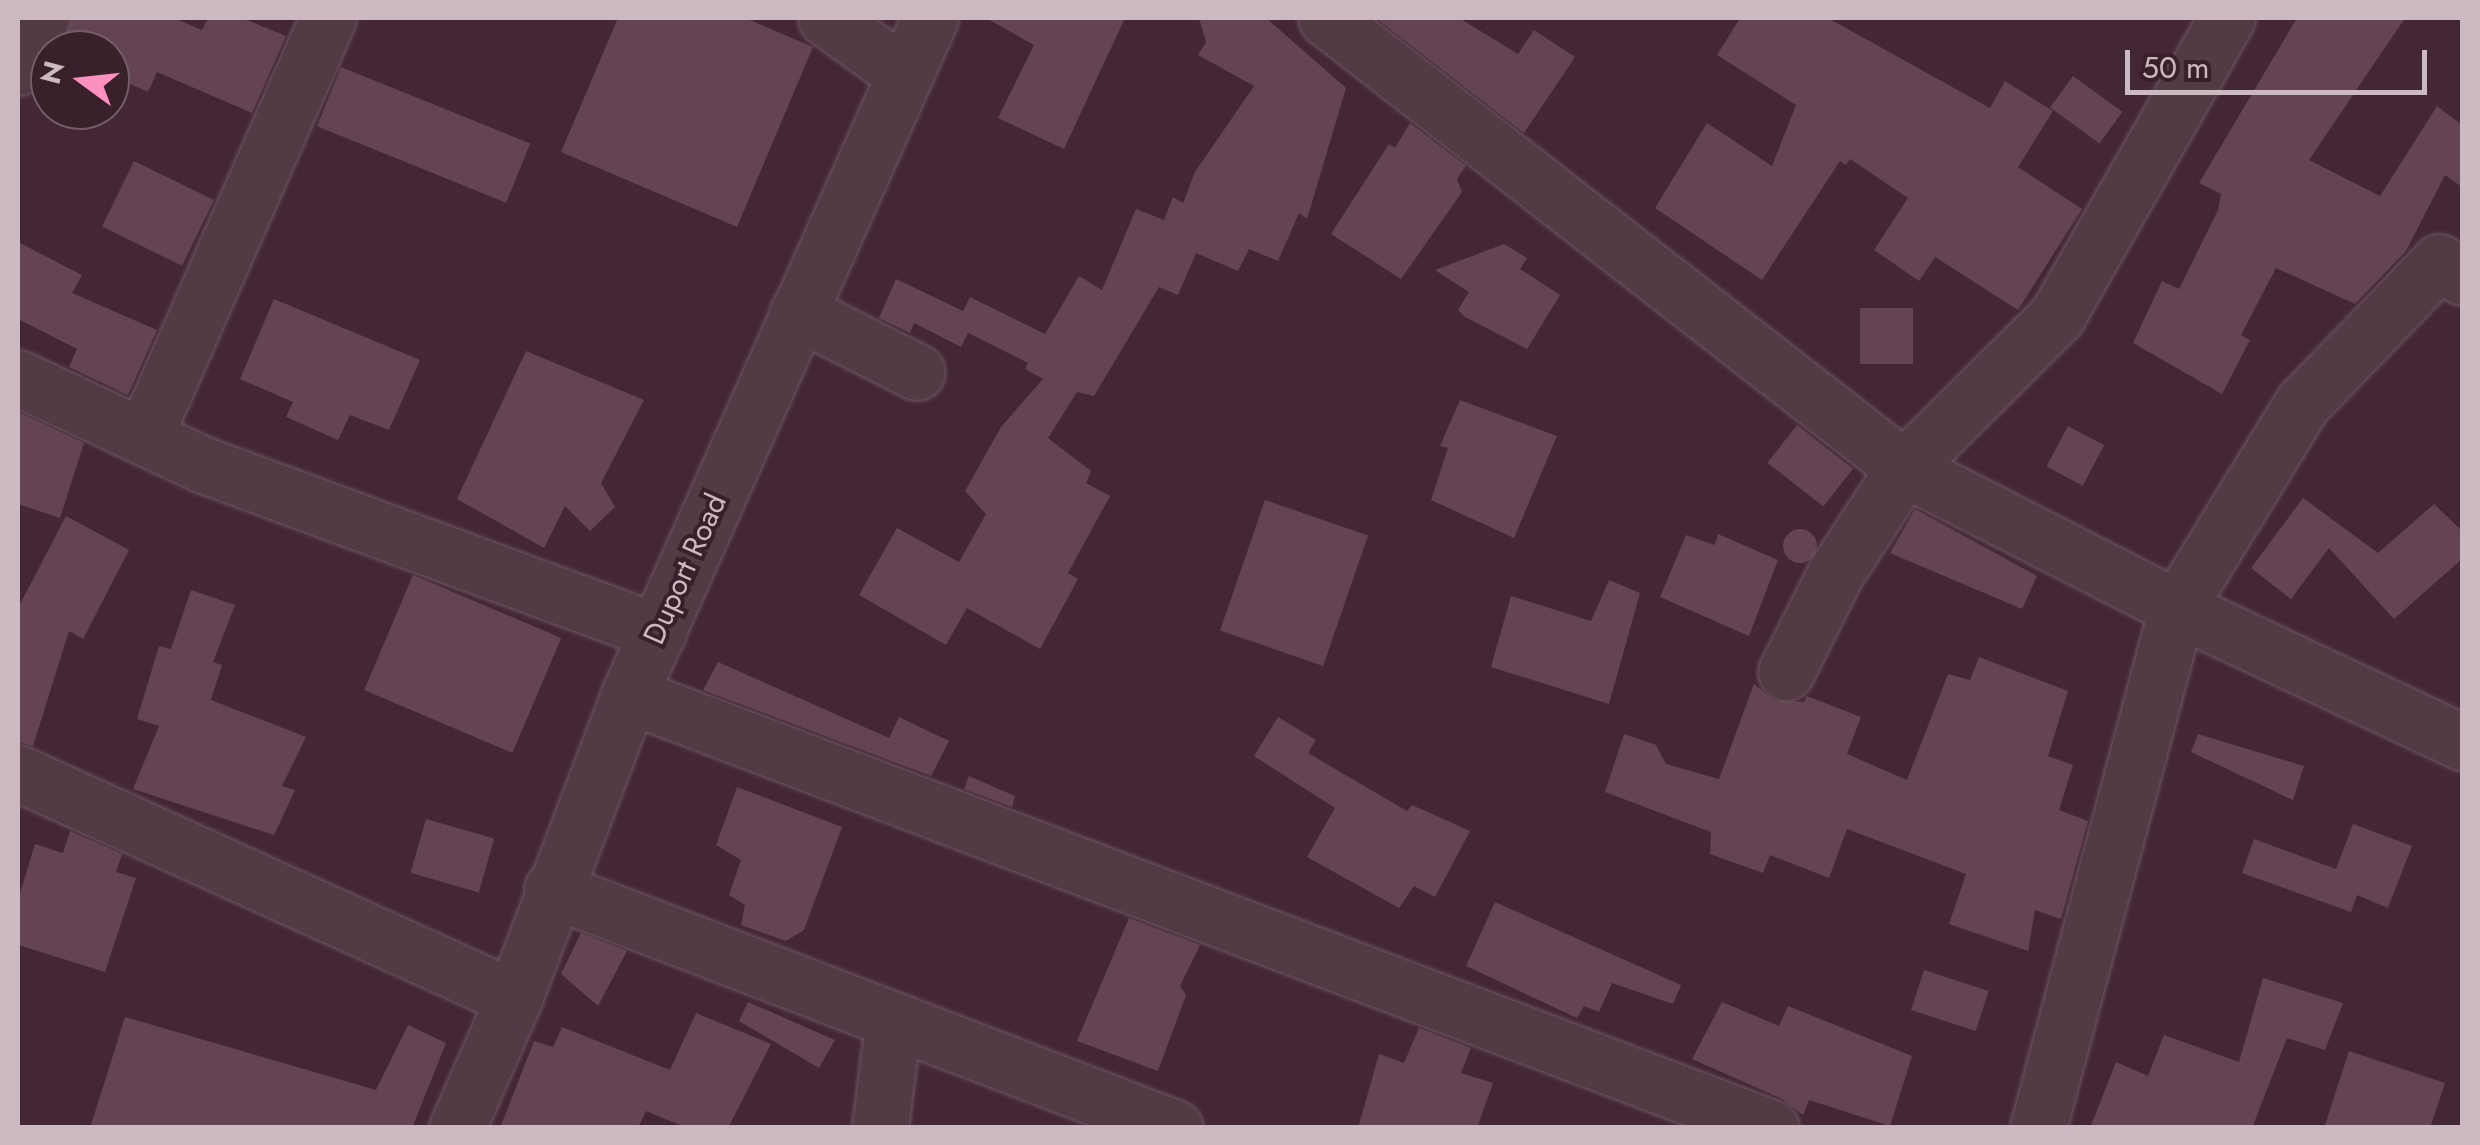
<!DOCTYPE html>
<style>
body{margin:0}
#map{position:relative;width:2480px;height:1145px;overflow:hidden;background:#442735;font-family:Jost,sans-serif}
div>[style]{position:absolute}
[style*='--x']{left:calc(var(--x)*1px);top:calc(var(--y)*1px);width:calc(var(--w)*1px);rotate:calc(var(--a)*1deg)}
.building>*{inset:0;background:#644452;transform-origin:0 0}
.round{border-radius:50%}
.roads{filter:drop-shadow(0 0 2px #6e5761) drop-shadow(0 0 2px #6e5761)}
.minor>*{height:55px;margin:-27.5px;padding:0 27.5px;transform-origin:27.5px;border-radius:27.5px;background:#533b46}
span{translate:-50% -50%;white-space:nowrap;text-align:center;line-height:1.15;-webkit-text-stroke:8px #39202b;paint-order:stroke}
.street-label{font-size:30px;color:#cdb9c1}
.frame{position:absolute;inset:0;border:20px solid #cdb9c1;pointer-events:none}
.north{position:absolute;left:30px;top:30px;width:100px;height:100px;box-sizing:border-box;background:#39202b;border:2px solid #745d67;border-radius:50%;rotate:285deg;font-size:28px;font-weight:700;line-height:40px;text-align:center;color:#cdb9c1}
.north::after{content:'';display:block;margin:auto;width:35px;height:45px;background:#fa91be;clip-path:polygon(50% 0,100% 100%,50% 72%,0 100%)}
.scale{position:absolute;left:2125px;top:50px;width:302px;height:45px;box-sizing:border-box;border:5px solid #cdb9c1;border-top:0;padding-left:12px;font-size:30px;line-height:35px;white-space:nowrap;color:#cdb9c1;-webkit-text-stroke:8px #39202b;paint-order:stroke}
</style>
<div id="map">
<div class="building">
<i style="clip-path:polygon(72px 18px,174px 18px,202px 30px,208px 18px,242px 18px,286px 36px,252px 113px,157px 72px,148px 92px,110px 75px,110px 50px,60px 50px)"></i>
<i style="clip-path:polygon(618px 18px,745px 18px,813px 47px,737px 227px,561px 152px)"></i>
<i style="clip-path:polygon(986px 18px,1125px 18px,1064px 149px,998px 118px,1034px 45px)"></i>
<i style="clip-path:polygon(1199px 18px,1266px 18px,1346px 88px,1307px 219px,1299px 213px,1278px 261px,1249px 249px,1238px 271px,1196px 253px,1178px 295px,1159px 287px,1094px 396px,1077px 392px,1048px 438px,1091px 471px,1086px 483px,1110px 496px,1068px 573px,1078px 579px,1040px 649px,967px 608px,946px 645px,859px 595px,897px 528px,959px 562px,986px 514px,965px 491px,1001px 427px,1043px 379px,1025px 369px,1028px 363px,968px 333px,961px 347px,914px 323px,910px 333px,879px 318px,896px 279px,963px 311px,970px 297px,1045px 334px,1079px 276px,1102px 290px,1136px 209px,1164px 220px,1173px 197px,1183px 203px,1195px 172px,1254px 86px,1198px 55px,1206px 42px)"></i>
<i style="clip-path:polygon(1376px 18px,1459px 18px,1518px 54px,1534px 30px,1575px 57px,1524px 133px)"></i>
<i style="clip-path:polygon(1740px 18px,1828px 18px,1990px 108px,2005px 81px,2053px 111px,2018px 167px,2082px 209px,2018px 310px,1935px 257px,1919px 281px,1874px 250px,1908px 198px,1850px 159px,1846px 165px,1840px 161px,1762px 280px,1655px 208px,1707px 123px,1772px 166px,1796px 105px,1717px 55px)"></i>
<i style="clip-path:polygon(2297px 18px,2405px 18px,2309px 160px,2380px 196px,2437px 106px,2462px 125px,2462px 187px,2445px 175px,2406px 251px,2355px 304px,2276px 268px,2241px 335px,2250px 340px,2222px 394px,2133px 343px,2162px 281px,2179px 289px,2218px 210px,2221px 194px,2199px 183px)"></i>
<i style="left:341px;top:67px;width:204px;height:64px;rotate:22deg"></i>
<i style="left:2073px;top:76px;width:61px;height:39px;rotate:36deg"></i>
<i style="clip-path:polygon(1410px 123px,1466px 166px,1457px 179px,1462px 192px,1401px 279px,1331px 234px,1389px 144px,1395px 148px)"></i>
<i style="left:134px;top:161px;width:89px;height:73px;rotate:26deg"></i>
<i style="clip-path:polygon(18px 242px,82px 275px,72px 293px,157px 330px,128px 395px,69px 367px,77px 349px,18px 319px)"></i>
<i style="clip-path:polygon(1504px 244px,1527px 258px,1520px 269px,1560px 295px,1527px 349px,1465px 317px,1458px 310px,1469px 292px,1435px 270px)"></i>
<i style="clip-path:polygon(274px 299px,420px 360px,389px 430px,350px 415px,338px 440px,286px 417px,293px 402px,240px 379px)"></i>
<i style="left:1860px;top:308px;width:53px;height:56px"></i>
<i style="clip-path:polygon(526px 351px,644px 400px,601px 483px,615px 507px,590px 531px,565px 506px,544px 548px,457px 499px)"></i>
<i style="clip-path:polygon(1460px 400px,1557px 436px,1514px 538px,1431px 500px,1448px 448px,1440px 446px)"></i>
<i style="clip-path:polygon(18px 412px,84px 443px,60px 518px,18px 504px)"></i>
<i style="left:1797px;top:425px;width:71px;height:48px;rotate:38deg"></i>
<i style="left:2068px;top:426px;width:41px;height:46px;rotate:28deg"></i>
<i style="clip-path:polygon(2303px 498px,2378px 553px,2434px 504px,2462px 531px,2462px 559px,2394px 619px,2329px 548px,2291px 599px,2251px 568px)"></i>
<i style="left:1265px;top:500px;width:109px;height:138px;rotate:19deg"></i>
<i style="clip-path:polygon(1915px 509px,2037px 576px,2022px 609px,1890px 553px)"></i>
<i style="clip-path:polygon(66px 516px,129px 550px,83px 639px,69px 631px,33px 746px,18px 742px,18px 608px)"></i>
<i class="round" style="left:1783px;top:529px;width:34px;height:34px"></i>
<i style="clip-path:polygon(1718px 534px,1778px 560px,1749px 636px,1660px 597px,1686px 535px,1715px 545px)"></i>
<i style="left:413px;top:575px;width:161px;height:125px;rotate:23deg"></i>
<i style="clip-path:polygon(1609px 580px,1640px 593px,1609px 704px,1491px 667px,1511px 596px,1591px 621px)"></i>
<i style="clip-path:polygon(191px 590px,235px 605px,213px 662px,222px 665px,211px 700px,306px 737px,282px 786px,295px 790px,274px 835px,133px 789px,159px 726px,137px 719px,159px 646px,171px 649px)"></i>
<i style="clip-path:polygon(1979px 657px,2068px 691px,2048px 756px,2073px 765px,2059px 810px,2088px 821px,2061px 919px,2035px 910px,2028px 951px,1949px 924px,1966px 874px,1847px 829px,1829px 878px,1770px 855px,1763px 873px,1710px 854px,1711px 832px,1605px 792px,1624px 734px,1656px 745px,1666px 764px,1719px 779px,1754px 684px,1773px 700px,1804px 702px,1807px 696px,1861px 717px,1847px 754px,1907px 780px,1948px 674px,1970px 680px)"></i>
<i style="clip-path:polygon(718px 662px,889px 738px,899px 717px,949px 741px,931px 776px,703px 690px)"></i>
<i style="clip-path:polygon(1278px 717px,1316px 740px,1308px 753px,1407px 811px,1412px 805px,1470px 831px,1435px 897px,1414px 886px,1399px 908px,1307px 857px,1335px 808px,1254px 756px)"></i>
<i style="clip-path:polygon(2198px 734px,2304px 766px,2293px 800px,2191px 752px)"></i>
<i style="clip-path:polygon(969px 776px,1015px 796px,1012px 807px,964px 789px)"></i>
<i style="clip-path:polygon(737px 787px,842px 827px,804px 930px,786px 941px,741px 925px,745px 905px,729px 895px,741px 860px,716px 845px)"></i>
<i style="left:426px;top:819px;width:71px;height:56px;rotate:16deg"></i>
<i style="clip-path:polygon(2353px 824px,2412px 846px,2388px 908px,2357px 895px,2351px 912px,2242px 873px,2254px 839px,2336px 869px)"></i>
<i style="clip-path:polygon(70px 831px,122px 854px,116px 872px,136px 878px,105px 972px,18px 945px,18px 900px,35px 844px,63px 853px)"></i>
<i style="clip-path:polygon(1495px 902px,1681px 985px,1673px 1004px,1612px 983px,1599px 1012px,1584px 1006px,1577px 1018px,1466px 966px)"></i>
<i style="clip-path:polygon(1129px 918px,1200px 945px,1180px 986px,1186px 995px,1158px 1071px,1077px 1041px)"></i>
<i style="clip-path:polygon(581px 933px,627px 951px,598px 1006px,561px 974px)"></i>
<i style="left:1924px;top:970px;width:68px;height:42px;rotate:18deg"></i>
<i style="clip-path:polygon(2263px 978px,2343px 1003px,2325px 1050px,2287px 1038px,2252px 1128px,2090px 1128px,2116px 1062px,2148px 1076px,2164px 1035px,2239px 1062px)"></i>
<i style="clip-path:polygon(748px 1002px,835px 1040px,819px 1068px,739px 1021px)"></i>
<i style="clip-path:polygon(1722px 1002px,1779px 1026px,1788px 1006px,1912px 1056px,1890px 1126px,1809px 1100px,1803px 1115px,1782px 1099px,1692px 1059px)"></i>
<i style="clip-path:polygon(696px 1013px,771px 1044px,728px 1128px,687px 1128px,646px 1111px,638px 1128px,500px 1128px,534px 1041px,553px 1047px,562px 1027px,670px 1070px)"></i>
<i style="clip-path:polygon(125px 1017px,376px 1090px,408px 1025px,446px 1043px,412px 1128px,90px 1128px)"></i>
<i style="clip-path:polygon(1419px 1028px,1471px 1048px,1461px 1073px,1493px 1083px,1477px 1128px,1358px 1128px,1379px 1054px,1404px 1063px)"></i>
<i style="clip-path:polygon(2349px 1051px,2445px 1083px,2430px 1128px,2324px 1128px)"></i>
</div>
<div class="roads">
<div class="minor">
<i style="--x:826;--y:18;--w:96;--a:35.7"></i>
<i style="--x:1326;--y:18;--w:733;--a:37.9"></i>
<i style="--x:1904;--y:468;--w:307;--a:27.1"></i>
<i style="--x:2177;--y:608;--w:315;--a:25.2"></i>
<i style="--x:18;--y:67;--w:54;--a:-64.9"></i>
<i style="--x:798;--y:312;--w:133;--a:26.8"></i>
<i style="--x:18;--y:378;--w:205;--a:25.1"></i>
<i style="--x:204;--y:465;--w:484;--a:20.2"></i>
<i style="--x:144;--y:437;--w:458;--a:-66.3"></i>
<i style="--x:1786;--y:672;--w:110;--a:-63.4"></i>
<i style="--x:1835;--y:574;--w:126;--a:-56.9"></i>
<i style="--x:1904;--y:468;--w:216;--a:-44.8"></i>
<i style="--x:2057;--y:316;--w:343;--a:-60.3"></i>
<i style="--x:629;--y:695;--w:1221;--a:20.76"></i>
<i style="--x:18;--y:773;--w:545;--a:24.4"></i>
<i style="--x:552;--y:889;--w:667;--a:20.99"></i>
<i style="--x:457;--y:1128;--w:142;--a:-66.3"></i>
<i style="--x:514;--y:998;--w:324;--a:-69.2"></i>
<i style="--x:629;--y:695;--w:741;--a:-66.03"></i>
<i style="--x:880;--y:1128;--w:105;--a:-82.9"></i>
<i style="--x:2038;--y:1128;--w:538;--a:-75.03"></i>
<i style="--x:2177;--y:608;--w:239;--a:-58.5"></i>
<i style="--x:2302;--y:404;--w:197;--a:-46"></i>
<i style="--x:2439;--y:262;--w:27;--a:33"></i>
</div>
</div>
<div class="street-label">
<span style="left:685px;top:569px;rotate:-66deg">Duport Road</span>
</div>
<div class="frame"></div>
<div class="north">N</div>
<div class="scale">50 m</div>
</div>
